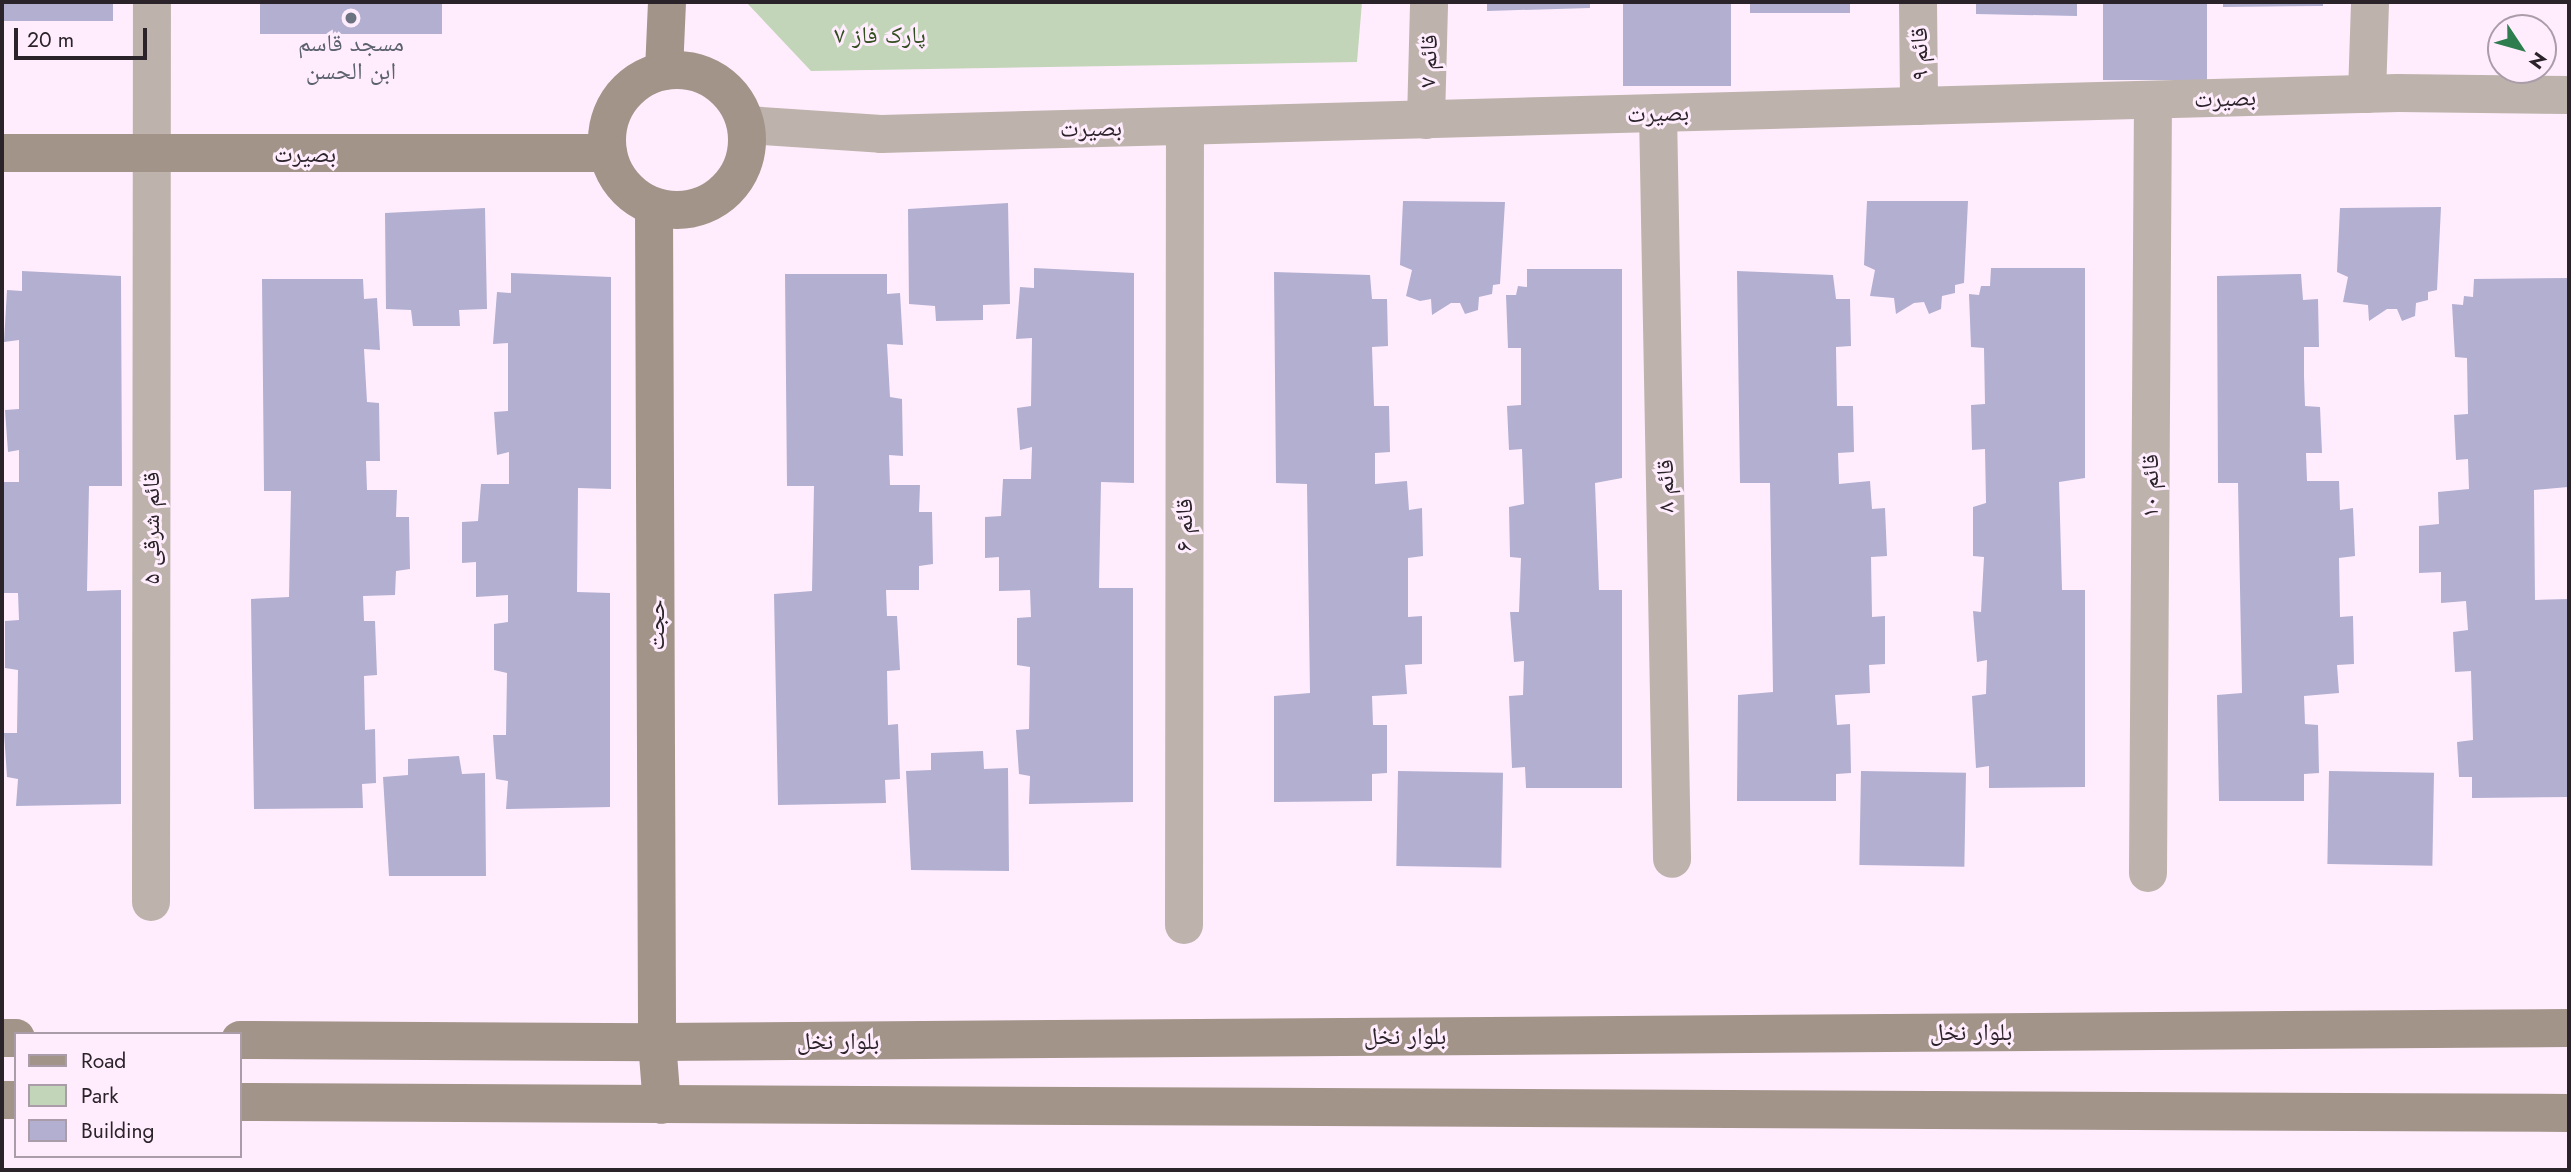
<!DOCTYPE html>
<meta charset="utf-8">
<style>
body{margin:0}
#map{position:relative;width:2571px;height:1172px;overflow:hidden;background:#ffedfd;font-family:Jost,"Noto Naskh Arabic",sans-serif}
div>[style]{position:absolute}
[style*='--x']{left:calc(var(--x)*1px);top:calc(var(--y)*1px);width:calc(var(--w)*1px);rotate:calc(var(--a)*1deg)}
.green>*{inset:0;background:#c2d5b8}
.building>*{inset:0;background:#b2afd1;transform-origin:0 0}
.street>*{height:38px;margin:-19px;padding:0 19px;transform-origin:19px;border-radius:19px;background:#bdb3ac}
.secondary>*{height:38px;margin:-19px;padding:0 19px;transform-origin:19px;border-radius:19px;background:#a29489}
.secondary>.ring{margin:-19px;padding:0;box-sizing:content-box;background:none;border:38px solid #a29489;border-radius:50%}
.dots>*{width:19px;height:19px;translate:-50% -50%;box-sizing:border-box;border:4px solid #ffedfd;border-radius:50%}
span{translate:-50% -50%;white-space:nowrap;text-align:center;line-height:1.15;-webkit-text-stroke:6px #ffedfd;paint-order:stroke}
.park-label{font-size:24px;color:#324d20}
.worship-label{font-size:24px;color:#5b616d}
.street-label{font-size:24px;color:#2b232a}
.frame{position:absolute;inset:0;border:4px solid #2b232a;pointer-events:none}
.legend{position:absolute;left:14px;top:1032px;width:228px;height:126px;box-sizing:border-box;background:#ffedfd;border:2px solid #aa9ca9;margin:0;padding:9px 12px;list-style:none;font-size:21px;color:#2b232a}
.legend li{display:flex;align-items:center;gap:14px;height:35px}
.legend b{width:35px;border:2px solid #aa9ca9}
.north{position:absolute;left:2487px;top:14px;width:70px;height:70px;box-sizing:border-box;background:#ffedfd;border:2px solid #aa9ca9;border-radius:50%;rotate:126deg;font-size:19px;font-weight:700;line-height:28px;text-align:center;color:#2b232a}
.north::after{content:'';display:block;margin:auto;width:24px;height:32px;background:#2d7d4e;clip-path:polygon(50% 0,100% 100%,50% 72%,0 100%)}
.scale{position:absolute;left:14px;top:28px;width:133px;height:32px;box-sizing:border-box;border:4px solid #2b232a;border-top:0;padding-left:9px;font-size:21px;line-height:24px;white-space:nowrap;color:#2b232a;-webkit-text-stroke:5px #ffedfd;paint-order:stroke}
</style>
<div id="map">
<div class="green">
<i style="clip-path:polygon(746px 2px,1362px 2px,1357px 62px,811px 71px)"></i>
</div>
<div class="building">
<i style="left:3px;top:2px;width:110px;height:19px"></i>
<i style="left:260px;top:2px;width:182px;height:32px"></i>
<i style="clip-path:polygon(1487px 2px,1590px 2px,1590px 8px,1487px 11px)"></i>
<i style="left:1623px;top:2px;width:108px;height:84px"></i>
<i style="left:1750px;top:2px;width:100px;height:11px"></i>
<i style="clip-path:polygon(1976px 2px,2077px 2px,2077px 16px,1976px 14px)"></i>
<i style="left:2103px;top:2px;width:104px;height:78px"></i>
<i style="clip-path:polygon(2223px 2px,2323px 2px,2323px 6px,2223px 7px)"></i>
<i style="clip-path:polygon(1403px 201px,1505px 202px,1500px 284px,1493px 285px,1492px 294px,1479px 297px,1478px 310px,1465px 314px,1460px 303px,1451px 303px,1432px 315px,1431px 299px,1420px 301px,1406px 296px,1412px 270px,1400px 265px)"></i>
<i style="clip-path:polygon(1867px 201px,1968px 201px,1964px 283px,1955px 285px,1955px 293px,1942px 296px,1941px 309px,1929px 314px,1924px 302px,1914px 303px,1896px 314px,1894px 298px,1870px 296px,1875px 270px,1864px 265px)"></i>
<i style="clip-path:polygon(1008px 203px,1010px 304px,983px 305px,983px 320px,936px 321px,935px 306px,909px 304px,908px 209px)"></i>
<i style="clip-path:polygon(2441px 207px,2437px 290px,2428px 292px,2428px 300px,2416px 303px,2415px 316px,2402px 321px,2397px 309px,2387px 309px,2369px 321px,2368px 305px,2343px 302px,2348px 277px,2337px 272px,2340px 208px)"></i>
<i style="clip-path:polygon(485px 208px,487px 309px,459px 310px,460px 326px,413px 326px,411px 310px,386px 309px,385px 213px)"></i>
<i style="clip-path:polygon(1034px 268px,1134px 273px,1134px 483px,1101px 482px,1099px 588px,1133px 588px,1133px 802px,1029px 804px,1030px 776px,1019px 774px,1016px 730px,1029px 729px,1030px 667px,1017px 665px,1017px 618px,1031px 617px,1030px 590px,999px 591px,999px 557px,985px 558px,985px 517px,1001px 516px,1003px 479px,1031px 479px,1032px 447px,1020px 450px,1017px 408px,1031px 406px,1032px 338px,1016px 339px,1020px 287px,1034px 288px)"></i>
<i style="clip-path:polygon(1991px 268px,2085px 268px,2085px 478px,2059px 482px,2062px 590px,2085px 590px,2085px 787px,1989px 788px,1989px 766px,1976px 768px,1972px 696px,1986px 694px,1987px 660px,1977px 662px,1973px 611px,1981px 612px,1984px 557px,1973px 556px,1973px 507px,1986px 503px,1985px 449px,1972px 450px,1971px 405px,1985px 404px,1984px 348px,1971px 347px,1969px 294px,1979px 295px,1981px 286px,1990px 286px)"></i>
<i style="clip-path:polygon(1527px 269px,1622px 269px,1622px 478px,1595px 483px,1599px 590px,1622px 590px,1622px 788px,1526px 788px,1525px 767px,1512px 768px,1509px 696px,1523px 695px,1524px 661px,1514px 662px,1510px 612px,1519px 612px,1521px 558px,1510px 557px,1509px 507px,1524px 504px,1522px 449px,1509px 450px,1507px 406px,1521px 405px,1521px 348px,1508px 348px,1506px 295px,1516px 295px,1518px 286px,1527px 287px)"></i>
<i style="clip-path:polygon(22px 271px,121px 276px,122px 486px,89px 486px,87px 591px,121px 590px,121px 804px,16px 806px,18px 779px,7px 777px,4px 733px,17px 733px,18px 670px,5px 668px,5px 621px,19px 620px,18px 593px,2px 593px,2px 482px,19px 482px,19px 450px,8px 452px,5px 410px,19px 409px,19px 340px,4px 342px,7px 290px,22px 291px)"></i>
<i style="clip-path:polygon(1737px 271px,1833px 275px,1836px 299px,1850px 299px,1851px 346px,1836px 347px,1837px 406px,1853px 406px,1854px 452px,1838px 453px,1839px 484px,1870px 481px,1872px 509px,1885px 508px,1887px 556px,1871px 557px,1872px 617px,1885px 616px,1885px 664px,1869px 665px,1870px 693px,1835px 695px,1837px 725px,1850px 724px,1851px 773px,1836px 774px,1836px 801px,1737px 801px,1738px 695px,1773px 692px,1770px 483px,1740px 483px)"></i>
<i style="clip-path:polygon(1274px 272px,1370px 275px,1372px 299px,1387px 299px,1388px 346px,1372px 347px,1374px 406px,1389px 406px,1390px 452px,1375px 453px,1375px 484px,1407px 481px,1409px 510px,1422px 508px,1423px 556px,1408px 558px,1408px 617px,1422px 616px,1422px 664px,1405px 665px,1407px 694px,1372px 696px,1373px 725px,1387px 725px,1387px 773px,1372px 774px,1372px 801px,1274px 802px,1274px 696px,1310px 693px,1307px 484px,1276px 483px)"></i>
<i style="clip-path:polygon(511px 273px,611px 277px,611px 489px,578px 488px,577px 592px,610px 593px,610px 807px,506px 809px,508px 781px,496px 779px,493px 735px,506px 735px,507px 673px,494px 670px,494px 624px,508px 622px,508px 595px,476px 597px,476px 562px,462px 563px,462px 522px,478px 521px,481px 484px,509px 484px,509px 452px,497px 455px,494px 412px,508px 411px,508px 343px,493px 344px,497px 292px,511px 293px)"></i>
<i style="clip-path:polygon(785px 274px,887px 274px,887px 294px,900px 293px,903px 345px,887px 344px,890px 397px,902px 399px,903px 456px,889px 455px,890px 485px,920px 485px,919px 512px,932px 512px,933px 564px,919px 566px,919px 590px,886px 590px,887px 616px,897px 616px,900px 670px,887px 671px,888px 725px,898px 724px,900px 779px,885px 780px,886px 803px,778px 805px,774px 594px,812px 591px,814px 486px,787px 486px)"></i>
<i style="clip-path:polygon(2301px 274px,2303px 300px,2318px 299px,2319px 347px,2304px 347px,2304px 376px,2305px 406px,2320px 407px,2322px 453px,2306px 453px,2307px 481px,2339px 481px,2340px 510px,2353px 508px,2355px 556px,2339px 558px,2340px 617px,2353px 616px,2354px 664px,2337px 665px,2339px 693px,2304px 696px,2305px 724px,2318px 725px,2319px 773px,2304px 774px,2304px 801px,2219px 801px,2217px 695px,2242px 693px,2238px 483px,2218px 483px,2217px 276px)"></i>
<i style="clip-path:polygon(2569px 278px,2568px 487px,2534px 490px,2535px 600px,2568px 599px,2569px 797px,2472px 798px,2472px 777px,2459px 777px,2457px 742px,2473px 740px,2471px 671px,2455px 672px,2453px 632px,2468px 630px,2466px 601px,2441px 603px,2441px 572px,2419px 573px,2419px 526px,2439px 524px,2438px 492px,2469px 489px,2468px 459px,2456px 460px,2454px 415px,2468px 414px,2467px 358px,2455px 357px,2452px 304px,2463px 305px,2464px 296px,2473px 297px,2474px 279px)"></i>
<i style="clip-path:polygon(262px 279px,363px 279px,364px 299px,377px 298px,380px 350px,364px 349px,367px 402px,379px 403px,380px 461px,366px 461px,367px 490px,397px 490px,396px 517px,409px 517px,410px 569px,396px 571px,395px 595px,363px 596px,364px 621px,375px 621px,377px 675px,364px 676px,365px 730px,375px 729px,376px 783px,362px 784px,363px 808px,254px 809px,251px 599px,289px 597px,291px 491px,264px 491px)"></i>
<i style="clip-path:polygon(983px 751px,984px 769px,1008px 768px,1009px 871px,911px 870px,906px 771px,931px 770px,931px 753px)"></i>
<i style="clip-path:polygon(459px 756px,462px 774px,485px 773px,486px 876px,389px 876px,383px 777px,408px 775px,408px 759px)"></i>
<i style="left:1398px;top:771px;width:105px;height:95px;rotate:1deg"></i>
<i style="left:1861px;top:771px;width:105px;height:94px;rotate:1deg"></i>
<i style="left:2329px;top:771px;width:105px;height:93px;rotate:1deg"></i>
</div>
<div class="street">
<i style="--x:1918;--y:2;--w:104;--a:89.4"></i>
<i style="--x:2367;--y:94;--w:92;--a:-88.1"></i>
<i style="--x:1658;--y:113;--w:746;--a:88.92"></i>
<i style="--x:1426;--y:120;--w:118;--a:-88.5"></i>
<i style="--x:747;--y:125;--w:134;--a:3.8"></i>
<i style="--x:881;--y:134;--w:1518;--a:-1.55"></i>
<i style="--x:2398;--y:93;--w:171;--a:0.7"></i>
<i style="--x:2148;--y:873;--w:773;--a:-89.63"></i>
<i style="--x:151;--y:902;--w:900;--a:-89.94"></i>
<i style="--x:1184;--y:925;--w:799;--a:-89.93"></i>
</div>
<div class="secondary">
<i class="ring" style="left:607px;top:70px;width:102px;height:102px"></i>
<i style="--x:664;--y:71;--w:69;--a:-87.5"></i>
<i style="--x:2;--y:153;--w:606;--a:0"></i>
<i style="--x:654;--y:207;--w:835;--a:89.79"></i>
<i style="--x:657;--y:1042;--w:63;--a:85.5"></i>
<i style="--x:2;--y:1038;--w:14;--a:0"></i>
<i style="--x:240;--y:1040;--w:417;--a:0.3"></i>
<i style="--x:657;--y:1042;--w:1912;--a:-0.42"></i>
<i style="--x:2;--y:1100;--w:14;--a:0"></i>
<i style="--x:240;--y:1102;--w:2329;--a:0.27"></i>
</div>
<div class="dots">
<i style="left:351px;top:18px;background:#6b7280"></i>
</div>
<div class="park-label">
<span style="left:880px;top:35px">پارک فاز ۷</span>
</div>
<div class="worship-label">
<span style="left:351px;top:57px">مسجد قاسم<br>ابن الحسن</span>
</div>
<div class="street-label">
<span style="left:1919px;top:54px;rotate:-91deg">قائم ۹</span>
<span style="left:1428px;top:61px;rotate:-88deg">قائم ۷</span>
<span style="left:2225px;top:98px;rotate:-2deg">بصیرت</span>
<span style="left:1658px;top:113px;rotate:-2deg">بصیرت</span>
<span style="left:1091px;top:128px;rotate:-1deg">بصیرت</span>
<span style="left:305px;top:154px">بصیرت</span>
<span style="left:1665px;top:486px;rotate:-91deg">قائم ۸</span>
<span style="left:2150px;top:486px;rotate:-90deg">قائم ۱۰</span>
<span style="left:1184px;top:525px;rotate:-90deg">قائم ۶</span>
<span style="left:151px;top:528px;rotate:-90deg">قائم شرقی ۵</span>
<span style="left:656px;top:625px;rotate:-90deg">حجت</span>
<span style="left:1971px;top:1032px">بلوار نخل</span>
<span style="left:1405px;top:1036px">بلوار نخل</span>
<span style="left:838px;top:1041px">بلوار نخل</span>
</div>
<div class="frame"></div>
<ul class="legend">
<li><b style="height:9px;background:#a29489"></b>Road</li>
<li><b style="height:19px;background:#c2d5b8"></b>Park</li>
<li><b style="height:19px;background:#b2afd1"></b>Building</li>
</ul>
<div class="north">N</div>
<div class="scale">20 m</div>
</div>
